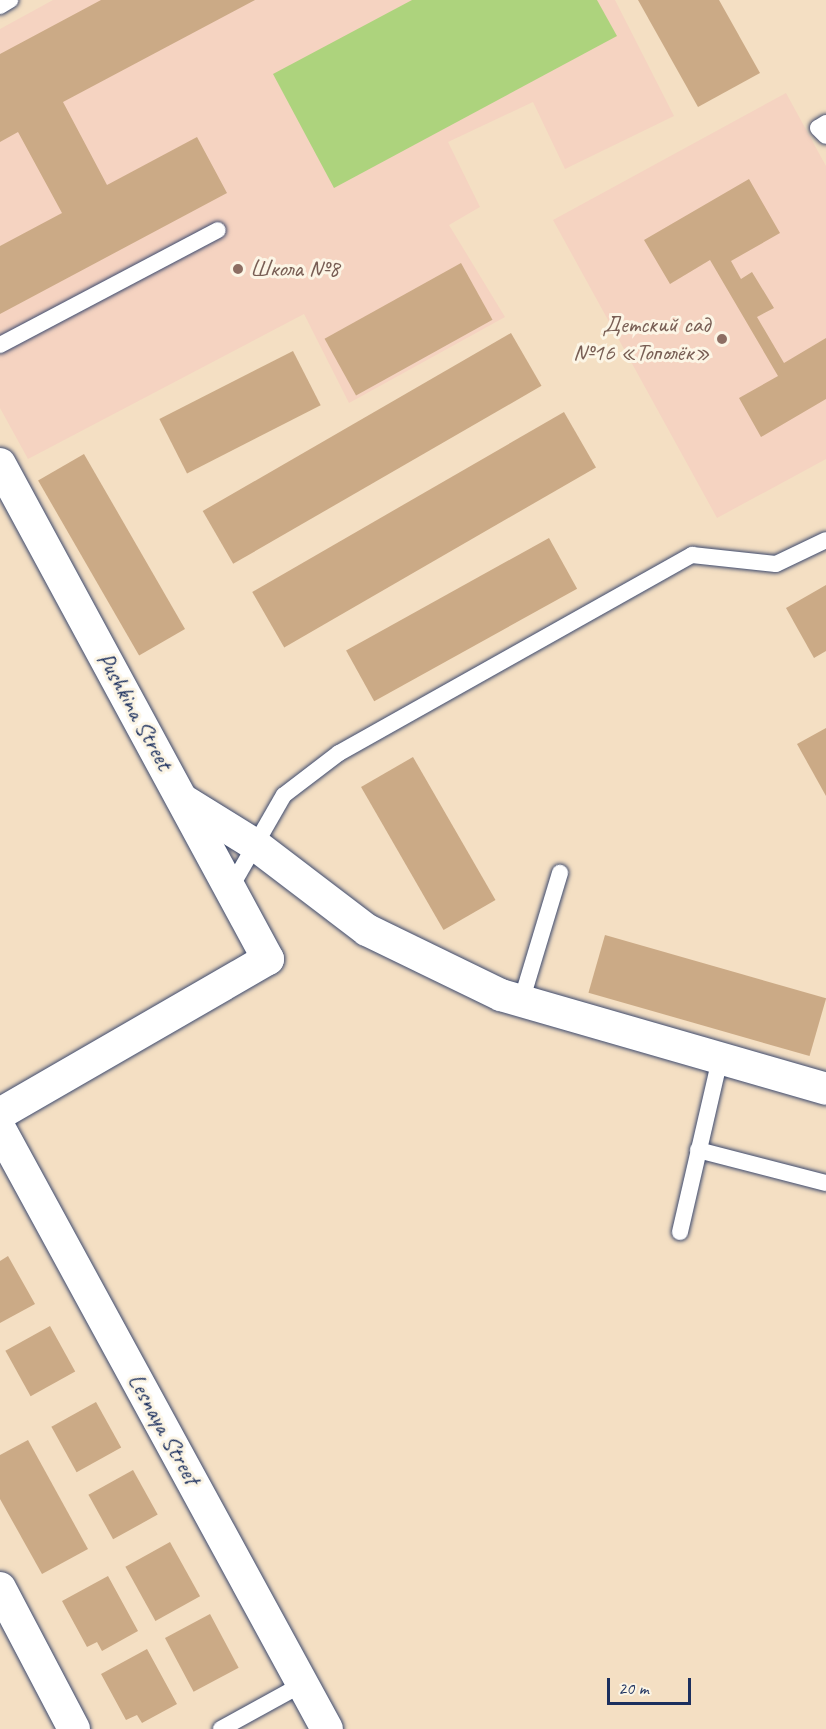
<!DOCTYPE html>
<meta charset="utf-8">
<style>
body{margin:0}
#map{position:relative;width:826px;height:1729px;overflow:hidden;background:#f4dfc3;font-family:Caveat,sans-serif}
div>[style]{position:absolute}
[style*='--x']{left:calc(var(--x)*1px);top:calc(var(--y)*1px);width:calc(var(--w)*1px);rotate:calc(var(--a)*1deg)}
.built>*{inset:0;background:#f5d3c1}
.green>*{inset:0;background:#add37d}
.building>*{inset:0;background:#cbaa86;transform-origin:0 0}
.roads{filter:drop-shadow(0 0 2px #3c496d) drop-shadow(0 0 2px #3c496d)}
.service>*{height:16px;margin:-8px;padding:0 8px;transform-origin:8px;border-radius:8px;background:#fff}
.minor>*{height:32px;margin:-16px;padding:0 16px;transform-origin:16px;border-radius:16px;background:#fff}
.dots>*{width:16px;height:16px;translate:-50% -50%;box-sizing:border-box;border:3px solid #fcf5e5;border-radius:50%}
span{translate:-50% -50%;white-space:nowrap;text-align:center;line-height:1.15;-webkit-text-stroke:6px #fcf5e5;paint-order:stroke}
.education-label{font-size:24px;color:#785e54}
.left{translate:0 -50%;text-align:left}
.right{translate:-100% -50%;text-align:right}
.street-label{font-size:24px;color:#1b2f5e}
.scale{position:absolute;left:607px;top:1678px;width:84px;height:27px;box-sizing:border-box;border:3px solid #1b2f5e;border-top:0;padding-left:8px;font-size:18px;line-height:21px;white-space:nowrap;color:#1b2f5e;-webkit-text-stroke:4px #fcf5e5;paint-order:stroke}
</style>
<div id="map">
<div class="built">
<i style="clip-path:polygon(53px 0,615px 0,674px 116px,565px 169px,533px 102px,448px 142px,480px 207px,449px 225px,505px 317px,349px 403px,304px 314px,28px 459px,0 408px,0 29px)"></i>
<i style="clip-path:polygon(786px 93px,826px 166px,826px 459px,717px 518px,553px 220px)"></i>
</div>
<div class="green">
<i style="clip-path:polygon(412px 0,597px 0,617px 36px,334px 188px,273px 74px)"></i>
</div>
<div class="building">
<i style="clip-path:polygon(101px 0,255px 0,63px 102px,107px 185px,197px 137px,227px 193px,0 314px,0 246px,62px 213px,18px 132px,0 142px,0 54px)"></i>
<i style="clip-path:polygon(638px 0,719px 0,760px 73px,698px 107px)"></i>
<i style="clip-path:polygon(749px 179px,780px 233px,731px 261px,741px 279px,752px 272px,774px 308px,757px 317px,784px 363px,826px 338px,826px 399px,761px 437px,739px 398px,778px 376px,710px 260px,670px 284px,644px 240px)"></i>
<i style="left:461px;top:263px;width:65px;height:156px;rotate:61deg"></i>
<i style="left:511px;top:333px;width:61px;height:356px;rotate:60deg"></i>
<i style="left:293px;top:351px;width:61px;height:150px;rotate:63deg"></i>
<i style="left:564px;top:412px;width:64px;height:360px;rotate:60deg"></i>
<i style="left:84px;top:454px;width:202px;height:53px;rotate:60deg"></i>
<i style="left:549px;top:538px;width:58px;height:232px;rotate:61deg"></i>
<i style="clip-path:polygon(826px 585px,826px 651px,814px 658px,786px 608px)"></i>
<i style="clip-path:polygon(826px 728px,826px 796px,797px 744px)"></i>
<i style="left:413px;top:757px;width:165px;height:60px;rotate:60deg"></i>
<i style="left:605px;top:935px;width:230px;height:60px;rotate:16deg"></i>
<i style="clip-path:polygon(8px 1256px,35px 1304px,0 1323px,0 1261px)"></i>
<i style="left:50px;top:1326px;width:52px;height:51px;rotate:61deg"></i>
<i style="left:96px;top:1402px;width:52px;height:51px;rotate:61deg"></i>
<i style="clip-path:polygon(28px 1440px,88px 1549px,42px 1574px,0 1499px,0 1455px)"></i>
<i style="left:133px;top:1470px;width:51px;height:51px;rotate:61deg"></i>
<i style="left:170px;top:1542px;width:62px;height:51px;rotate:61deg"></i>
<i style="clip-path:polygon(108px 1576px,138px 1631px,102px 1651px,97px 1642px,87px 1647px,62px 1601px)"></i>
<i style="left:210px;top:1614px;width:61px;height:51px;rotate:62deg"></i>
<i style="clip-path:polygon(147px 1649px,177px 1704px,142px 1723px,137px 1715px,126px 1720px,101px 1674px)"></i>
</div>
<div class="roads">
<div class="service">
<i style="--x:0;--y:6;--w:12;--a:-31"></i>
<i style="--x:826;--y:123;--w:9;--a:148"></i>
<i style="--x:818;--y:128;--w:11;--a:45"></i>
<i style="--x:0;--y:345;--w:246;--a:-27.8"></i>
<i style="--x:231;--y:887;--w:106;--a:-60.1"></i>
<i style="--x:284;--y:795;--w:69;--a:-37.4"></i>
<i style="--x:339;--y:753;--w:405;--a:-29.3"></i>
<i style="--x:692;--y:555;--w:84;--a:6.1"></i>
<i style="--x:776;--y:564;--w:55;--a:-25.6"></i>
<i style="--x:521;--y:1002;--w:135;--a:-73.2"></i>
<i style="--x:698;--y:1150;--w:132;--a:14.5"></i>
<i style="--x:680;--y:1232;--w:178;--a:-77"></i>
<i style="--x:221;--y:1729;--w:94;--a:-28.8"></i>
</div>
<div class="minor">
<i style="--x:0;--y:464;--w:563;--a:61.57"></i>
<i style="--x:268;--y:959;--w:310;--a:150"></i>
<i style="--x:183;--y:800;--w:84;--a:31.8"></i>
<i style="--x:254;--y:844;--w:142;--a:37.3"></i>
<i style="--x:367;--y:930;--w:149;--a:25.9"></i>
<i style="--x:501;--y:995;--w:338;--a:16.1"></i>
<i style="--x:0;--y:1129;--w:683;--a:61.41"></i>
<i style="--x:0;--y:1588;--w:159;--a:62.3"></i>
</div>
</div>
<div class="dots">
<i style="left:238px;top:269px;background:#8d6e63"></i>
<i style="left:722px;top:339px;background:#8d6e63"></i>
</div>
<div class="education-label">
<span class="left" style="left:250px;top:269px">Школа №8</span>
<span class="right" style="left:710px;top:339px">Детский сад<br>№16 «Тополёк»</span>
</div>
<div class="street-label">
<span style="left:135px;top:711px;rotate:61deg">Pushkina Street</span>
<span style="left:164px;top:1429px;rotate:61deg">Lesnaya Street</span>
</div>
<div class="scale">20 m</div>
</div>
